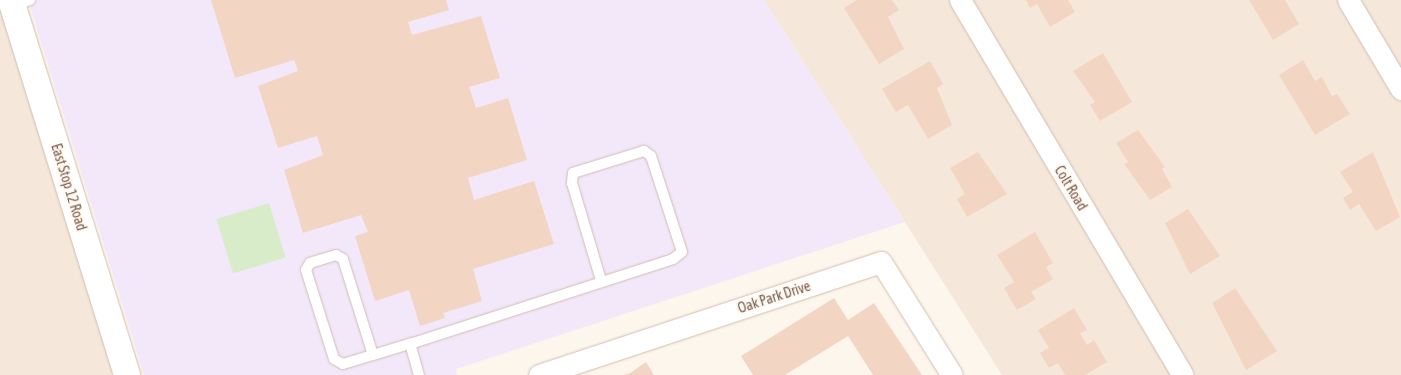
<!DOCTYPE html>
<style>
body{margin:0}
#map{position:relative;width:1401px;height:375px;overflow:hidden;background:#fdf6ec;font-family:"Asap Condensed",sans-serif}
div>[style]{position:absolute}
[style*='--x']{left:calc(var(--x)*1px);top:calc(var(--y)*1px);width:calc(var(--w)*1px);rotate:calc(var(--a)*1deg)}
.residential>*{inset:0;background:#f5e8da}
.education>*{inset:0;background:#f3e8fa}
.green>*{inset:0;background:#d8ecc9;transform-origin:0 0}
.building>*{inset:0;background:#f3d5c3}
.roads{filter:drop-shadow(0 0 1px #d1beb0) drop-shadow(0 0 1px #d1beb0)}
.service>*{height:10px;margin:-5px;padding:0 5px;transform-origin:5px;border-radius:5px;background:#fff}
.minor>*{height:21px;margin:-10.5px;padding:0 10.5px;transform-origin:10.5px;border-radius:10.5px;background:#fff}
.tertiary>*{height:26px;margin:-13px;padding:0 13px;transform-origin:13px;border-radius:13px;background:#fff}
span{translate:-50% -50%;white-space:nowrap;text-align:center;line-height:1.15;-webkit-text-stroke:5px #fffaf3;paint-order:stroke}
.street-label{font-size:14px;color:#7a5c4d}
</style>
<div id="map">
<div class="residential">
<i style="clip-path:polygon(0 0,120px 375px,0 375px)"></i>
<i style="clip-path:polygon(764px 0,1401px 0,1401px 375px,1002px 375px)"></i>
</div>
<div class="education">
<i style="clip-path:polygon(28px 0,764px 0,905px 222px,456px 369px,457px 375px,144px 375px)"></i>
</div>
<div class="green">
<i style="left:269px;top:203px;width:57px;height:55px;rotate:73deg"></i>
</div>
<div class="building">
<i style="clip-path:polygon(211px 0,446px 0,449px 10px,408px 22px,412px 35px,481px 16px,500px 78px,469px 87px,476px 108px,508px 98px,527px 160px,468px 178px,474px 200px,534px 181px,554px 244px,473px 269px,482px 301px,443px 313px,445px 318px,420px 326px,409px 290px,375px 301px,355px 236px,368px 232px,361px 215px,303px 233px,284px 170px,323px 155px,317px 136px,278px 148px,258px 86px,298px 71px,294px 60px,235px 78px)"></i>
<i style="clip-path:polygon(857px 0,892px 0,899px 10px,888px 17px,904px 49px,879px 64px,844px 8px)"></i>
<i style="clip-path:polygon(1026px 0,1068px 0,1075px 12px,1050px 27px,1037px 4px,1030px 8px)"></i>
<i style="clip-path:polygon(1249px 0,1285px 0,1299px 24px,1273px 40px)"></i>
<i style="clip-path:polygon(1103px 53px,1132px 102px,1100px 121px,1090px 105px,1095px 102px,1073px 71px)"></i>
<i style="clip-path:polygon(1303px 60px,1315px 81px,1322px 77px,1332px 96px,1337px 94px,1350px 114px,1315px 135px,1279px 75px)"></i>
<i style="clip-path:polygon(930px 61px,943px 84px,937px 88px,952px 125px,928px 139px,908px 105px,896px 112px,882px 89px)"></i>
<i style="clip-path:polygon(1138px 130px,1165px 167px,1162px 169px,1172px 187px,1150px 200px,1124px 164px,1128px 162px,1116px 143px)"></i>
<i style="clip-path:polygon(978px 152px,1007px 194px,967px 217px,957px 199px,965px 194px,950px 168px)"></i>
<i style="clip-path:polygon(1373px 152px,1400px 217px,1376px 231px,1359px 204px,1350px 210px,1343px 198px,1353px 192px,1340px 172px)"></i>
<i style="clip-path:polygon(1188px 209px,1220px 256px,1190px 274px,1165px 223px)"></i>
<i style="clip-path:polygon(1035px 232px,1053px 263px,1046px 267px,1053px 279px,1031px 292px,1036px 299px,1017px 310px,1004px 288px,1014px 282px,997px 255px)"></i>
<i style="clip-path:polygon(1235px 288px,1277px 351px,1246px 370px,1212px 303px)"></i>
<i style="clip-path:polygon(834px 298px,848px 320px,874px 303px,922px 375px,873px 375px,848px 336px,785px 375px,753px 375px,741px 356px)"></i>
<i style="clip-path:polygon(1074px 308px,1087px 330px,1080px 333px,1087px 345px,1094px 340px,1107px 362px,1085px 375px,1065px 375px,1058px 363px,1049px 368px,1040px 353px,1049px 348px,1038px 330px)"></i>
<i style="clip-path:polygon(646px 362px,654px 375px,623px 375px,630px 373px)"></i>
</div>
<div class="roads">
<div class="service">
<i style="--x:13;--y:6;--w:18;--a:-19"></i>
<i style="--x:373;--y:355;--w:101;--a:-107.4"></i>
<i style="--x:343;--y:259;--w:8;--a:-150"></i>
<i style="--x:336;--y:255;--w:27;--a:163"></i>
<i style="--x:310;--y:263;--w:8;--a:120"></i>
<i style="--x:306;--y:270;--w:93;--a:72.5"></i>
<i style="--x:334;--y:359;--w:10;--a:29"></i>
<i style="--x:343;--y:364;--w:31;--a:-17"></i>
<i style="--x:373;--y:355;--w:39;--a:-17"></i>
<i style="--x:419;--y:375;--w:32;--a:-106"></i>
<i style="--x:410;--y:344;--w:276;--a:-17.9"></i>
<i style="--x:673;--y:259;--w:11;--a:-38"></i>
<i style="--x:682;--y:252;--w:101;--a:-107.9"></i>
<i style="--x:651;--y:156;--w:9;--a:-144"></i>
<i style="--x:644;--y:151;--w:74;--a:162.8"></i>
<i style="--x:573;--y:173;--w:10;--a:96"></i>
<i style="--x:572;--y:183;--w:101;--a:73.4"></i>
</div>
<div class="minor">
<i style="--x:960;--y:0;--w:436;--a:59.3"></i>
<i style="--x:1348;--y:0;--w:104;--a:59.2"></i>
<i style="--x:539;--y:375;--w:360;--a:-18.3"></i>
<i style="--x:881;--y:262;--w:133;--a:57.9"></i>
</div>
<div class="tertiary">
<i style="--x:11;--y:0;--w:393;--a:72.8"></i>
</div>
</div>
<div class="street-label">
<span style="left:69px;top:187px;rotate:73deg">East Stop 12 Road</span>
<span style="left:1071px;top:188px;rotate:59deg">Colt Road</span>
<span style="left:774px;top:297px;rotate:-18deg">Oak Park Drive</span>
</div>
</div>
